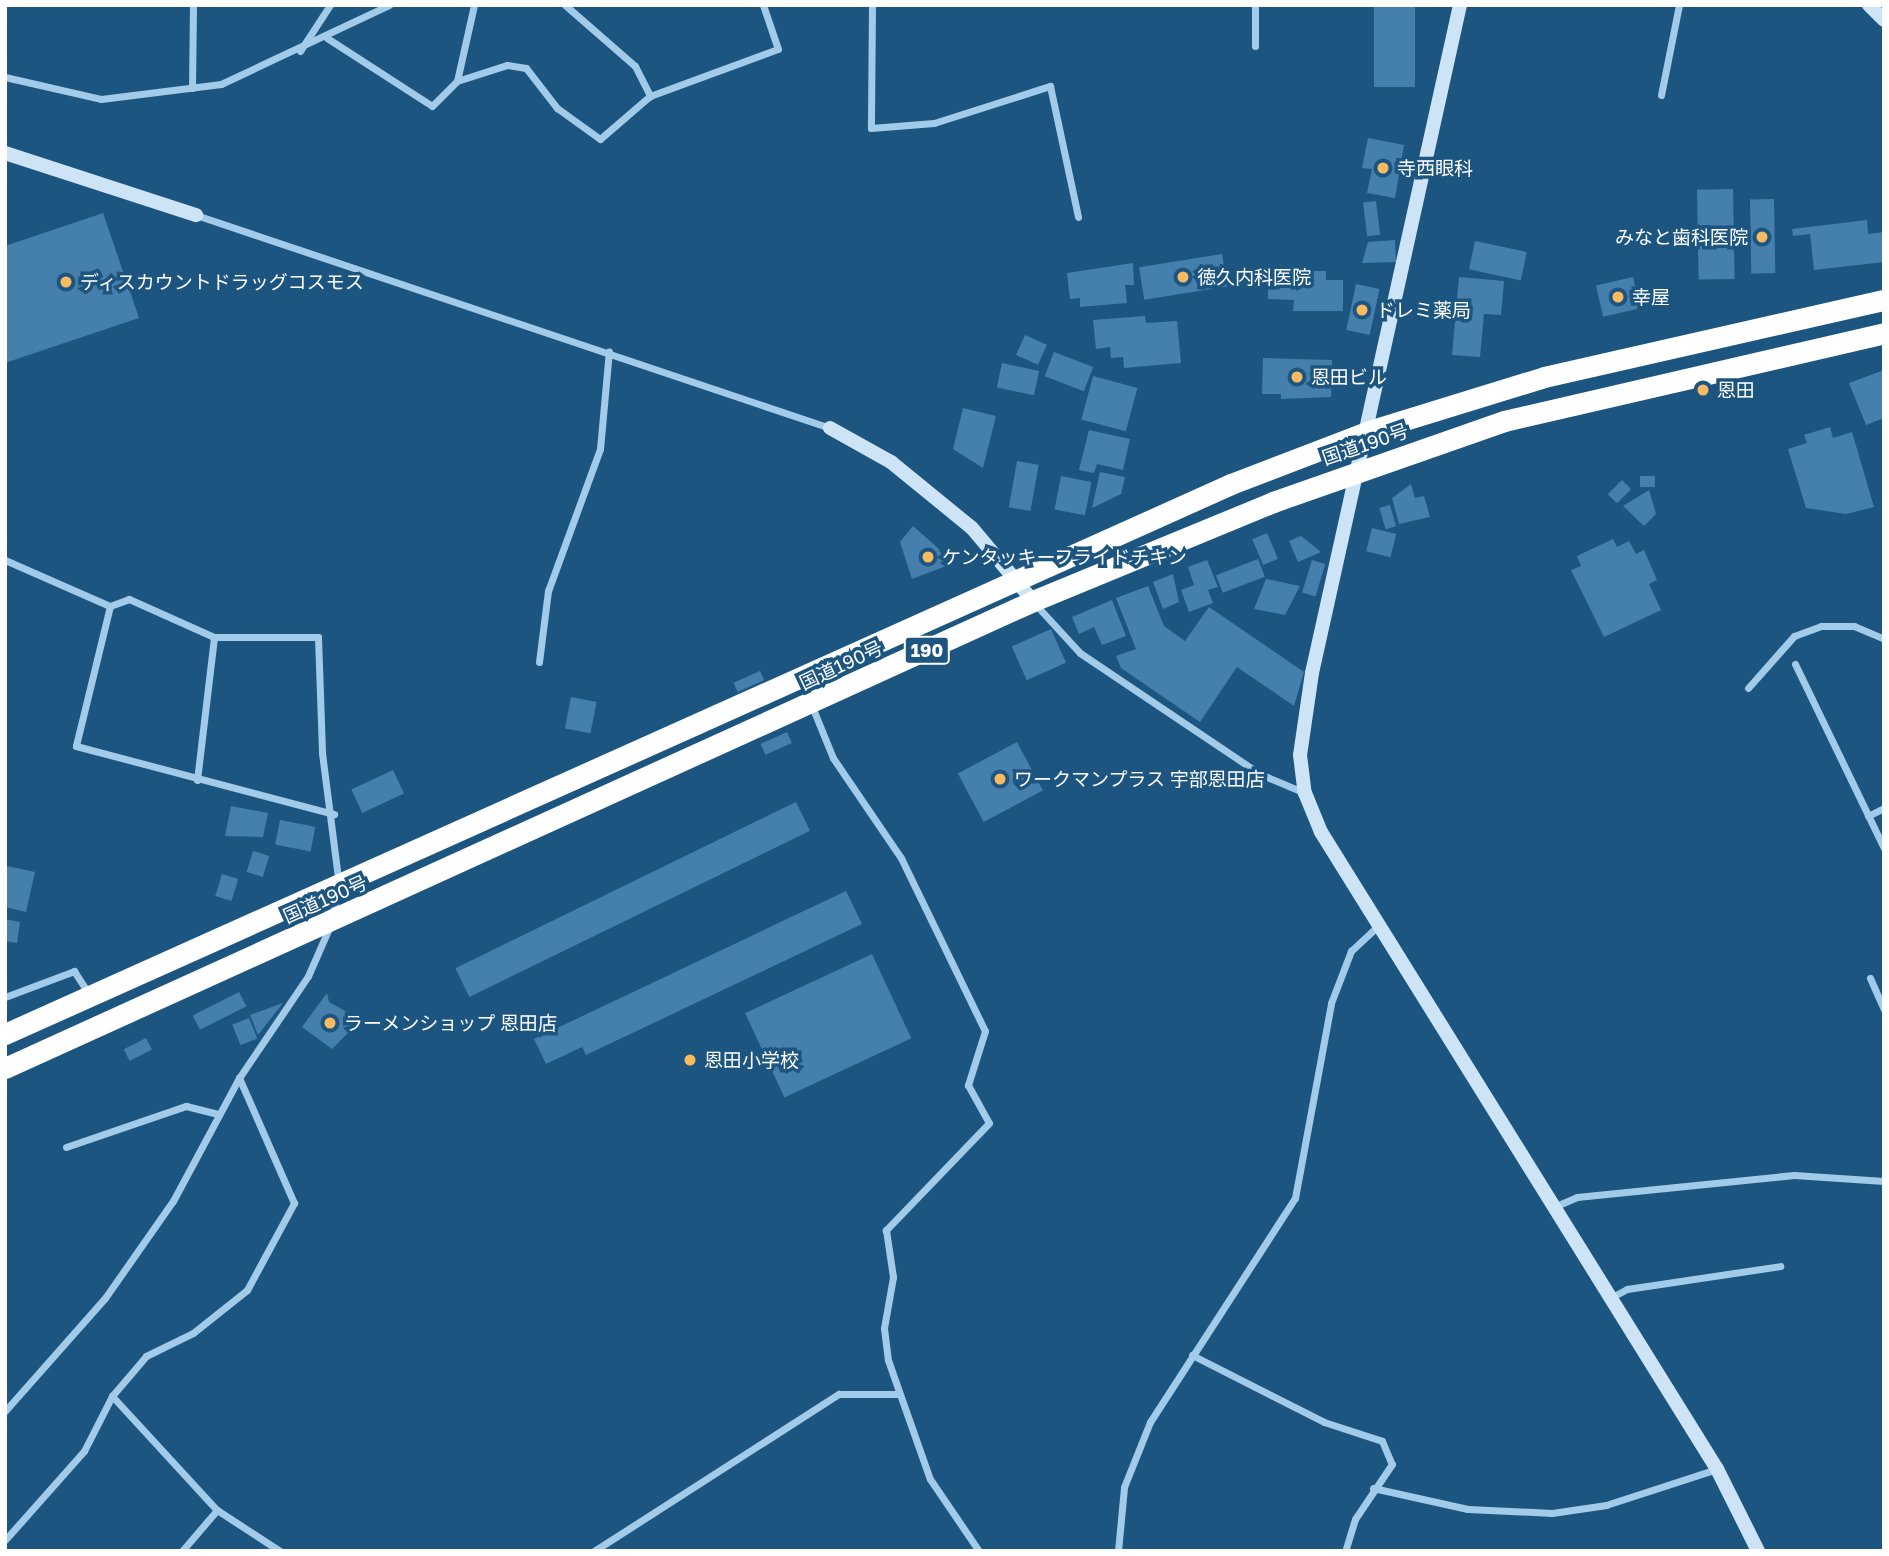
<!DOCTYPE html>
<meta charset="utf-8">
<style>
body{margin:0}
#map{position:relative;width:1889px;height:1556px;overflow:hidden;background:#1d5581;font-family:"Golos Text","Noto Sans JP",sans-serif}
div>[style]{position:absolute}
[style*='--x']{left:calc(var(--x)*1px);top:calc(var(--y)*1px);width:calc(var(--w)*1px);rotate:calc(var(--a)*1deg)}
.building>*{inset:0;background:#457fab;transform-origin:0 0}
.street>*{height:7px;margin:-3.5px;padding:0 3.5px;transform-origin:3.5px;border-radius:3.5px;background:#a2cbe9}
.secondary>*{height:14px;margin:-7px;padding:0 7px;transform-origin:7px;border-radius:7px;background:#cde4f7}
.highway>*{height:21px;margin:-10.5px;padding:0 10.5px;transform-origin:10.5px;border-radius:10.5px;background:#fff}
.dots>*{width:19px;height:19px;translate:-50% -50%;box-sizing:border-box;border:4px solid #1d5581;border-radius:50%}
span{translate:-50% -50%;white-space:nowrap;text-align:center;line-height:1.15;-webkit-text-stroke:7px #1d5581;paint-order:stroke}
.shield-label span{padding:2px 5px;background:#1d5581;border:2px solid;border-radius:5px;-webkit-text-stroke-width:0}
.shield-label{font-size:18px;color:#fff;font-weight:700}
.poi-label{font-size:19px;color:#fff}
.left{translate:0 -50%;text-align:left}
.right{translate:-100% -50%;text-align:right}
.street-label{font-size:19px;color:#fff}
.frame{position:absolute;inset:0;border:7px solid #fff;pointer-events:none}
</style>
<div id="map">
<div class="building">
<i style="left:1374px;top:5px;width:41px;height:82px"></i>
<i style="clip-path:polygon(1368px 138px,1404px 145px,1395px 198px,1367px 193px,1372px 169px,1362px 168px)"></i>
<i style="left:1733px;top:189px;width:90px;height:36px;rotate:89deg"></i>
<i style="left:1774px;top:199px;width:74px;height:24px;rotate:89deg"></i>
<i style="left:1376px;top:201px;width:34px;height:13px;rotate:83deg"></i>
<i style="clip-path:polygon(103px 213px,139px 318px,5px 363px,5px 246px)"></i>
<i style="clip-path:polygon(1867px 220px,1868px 234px,1884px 232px,1884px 262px,1814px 270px,1810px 234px,1793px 236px,1792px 229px)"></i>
<i style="clip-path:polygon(1395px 240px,1396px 262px,1362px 263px,1368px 242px)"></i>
<i style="left:1475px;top:241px;width:53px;height:29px;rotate:12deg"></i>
<i style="left:1222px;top:254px;width:33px;height:84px;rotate:81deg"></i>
<i style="clip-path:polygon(1133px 263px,1134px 285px,1125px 285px,1127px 303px,1080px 307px,1080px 298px,1070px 299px,1067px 273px)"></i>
<i style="clip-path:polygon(1268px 271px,1326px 271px,1326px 280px,1343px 280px,1343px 311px,1293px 311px,1294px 300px,1268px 299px)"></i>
<i style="clip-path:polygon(1459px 277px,1504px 281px,1501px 315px,1484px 314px,1480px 357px,1452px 355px)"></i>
<i style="left:1633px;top:277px;width:32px;height:38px;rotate:77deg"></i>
<i style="left:1356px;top:284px;width:24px;height:47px;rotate:12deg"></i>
<i style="clip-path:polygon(1145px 316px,1146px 323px,1177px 321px,1181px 363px,1124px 368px,1123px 357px,1111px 358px,1110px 347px,1096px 349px,1093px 320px)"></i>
<i style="left:1025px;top:335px;width:24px;height:22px;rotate:24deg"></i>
<i style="left:1054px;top:352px;width:42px;height:26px;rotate:21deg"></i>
<i style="clip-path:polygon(1263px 358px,1332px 360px,1331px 397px,1281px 399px,1281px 394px,1262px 394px)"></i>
<i style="left:1002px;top:363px;width:38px;height:25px;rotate:12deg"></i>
<i style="clip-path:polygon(1884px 370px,1884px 418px,1866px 425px,1849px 383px)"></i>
<i style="left:1093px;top:376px;width:46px;height:45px;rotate:15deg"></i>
<i style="clip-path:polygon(963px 408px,996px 416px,983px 468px,953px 449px)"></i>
<i style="clip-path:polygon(1830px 427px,1833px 438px,1852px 432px,1874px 507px,1846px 514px,1806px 508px,1788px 449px,1807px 443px,1804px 435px)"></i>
<i style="clip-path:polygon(1089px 430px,1130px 439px,1123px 470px,1097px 464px,1094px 473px,1079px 470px)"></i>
<i style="left:1017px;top:461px;width:22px;height:47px;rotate:10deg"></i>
<i style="clip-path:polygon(1100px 472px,1125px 477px,1121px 494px,1092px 508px)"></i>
<i style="left:1061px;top:476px;width:31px;height:34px;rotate:11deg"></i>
<i style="left:1640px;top:476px;width:15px;height:11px"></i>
<i style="left:1622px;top:480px;width:13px;height:20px;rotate:45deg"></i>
<i style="clip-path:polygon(1411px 484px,1415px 498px,1424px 496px,1430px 517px,1399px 524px,1392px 498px)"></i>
<i style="clip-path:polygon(1649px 490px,1656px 514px,1644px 526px,1623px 506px)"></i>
<i style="left:1390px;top:505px;width:22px;height:11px;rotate:74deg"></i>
<i style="clip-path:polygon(913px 526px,939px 549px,946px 566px,912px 579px,900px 542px)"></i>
<i style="left:1372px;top:528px;width:25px;height:24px;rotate:14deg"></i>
<i style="left:1267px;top:533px;width:28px;height:16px;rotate:67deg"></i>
<i style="clip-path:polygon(1301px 536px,1321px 552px,1298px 562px,1289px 541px)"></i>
<i style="clip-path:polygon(1613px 539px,1617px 547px,1629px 541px,1636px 554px,1644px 550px,1657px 580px,1649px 584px,1661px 610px,1604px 637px,1571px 570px,1581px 566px,1577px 556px)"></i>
<i style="left:1258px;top:559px;width:19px;height:45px;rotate:69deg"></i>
<i style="clip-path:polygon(1207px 560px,1218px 587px,1208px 590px,1213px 603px,1189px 612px,1181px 590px,1194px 585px,1188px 567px)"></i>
<i style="left:1312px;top:560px;width:14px;height:34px;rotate:17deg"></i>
<i style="clip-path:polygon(1173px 574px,1179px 602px,1163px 609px,1153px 582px)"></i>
<i style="clip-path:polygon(1266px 579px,1300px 586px,1285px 615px,1254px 609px)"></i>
<i style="clip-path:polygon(1148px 586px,1164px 626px,1185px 641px,1209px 607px,1304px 672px,1294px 706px,1237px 667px,1200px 722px,1121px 668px,1116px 656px,1136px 649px,1116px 598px)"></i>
<i style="clip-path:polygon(1112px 600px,1126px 636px,1102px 645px,1094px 627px,1079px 634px,1072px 617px)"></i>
<i style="left:1051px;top:629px;width:37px;height:43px;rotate:66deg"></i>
<i style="left:760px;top:671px;width:10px;height:29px;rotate:66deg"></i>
<i style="left:571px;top:697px;width:26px;height:32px;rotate:11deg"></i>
<i style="left:787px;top:732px;width:12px;height:29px;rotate:66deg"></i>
<i style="left:1017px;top:742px;width:55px;height:67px;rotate:62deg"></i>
<i style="left:393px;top:770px;width:26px;height:46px;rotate:65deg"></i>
<i style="left:796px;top:802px;width:32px;height:379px;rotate:64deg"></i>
<i style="clip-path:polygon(231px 806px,268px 813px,263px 837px,225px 836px)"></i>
<i style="left:280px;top:820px;width:36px;height:25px;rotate:11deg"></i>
<i style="left:253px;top:851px;width:17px;height:22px;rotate:17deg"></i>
<i style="clip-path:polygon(7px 866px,35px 872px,26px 912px,5px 907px)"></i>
<i style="left:222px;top:874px;width:17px;height:23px;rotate:17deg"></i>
<i style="clip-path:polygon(846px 891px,862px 924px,586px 1055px,582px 1047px,546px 1064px,534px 1039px)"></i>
<i style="clip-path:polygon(5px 919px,20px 922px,17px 943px,5px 941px)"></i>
<i style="left:872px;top:954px;width:93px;height:140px;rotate:65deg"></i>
<i style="left:239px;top:992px;width:16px;height:52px;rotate:63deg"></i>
<i style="clip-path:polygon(327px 993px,329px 1002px,354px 1016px,355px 1026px,332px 1049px,302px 1027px)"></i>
<i style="clip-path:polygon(283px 1003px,258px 1035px,250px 1015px)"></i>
<i style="left:249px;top:1018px;width:22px;height:18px;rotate:68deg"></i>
<i style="left:146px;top:1038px;width:13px;height:25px;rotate:63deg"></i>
</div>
<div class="street">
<i style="--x:565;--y:5;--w:93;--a:41.1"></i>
<i style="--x:635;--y:66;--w:34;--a:63"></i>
<i style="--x:872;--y:5;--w:123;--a:90.5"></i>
<i style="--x:871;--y:128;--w:63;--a:-4.5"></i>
<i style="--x:934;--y:123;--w:122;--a:-17.7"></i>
<i style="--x:1050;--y:86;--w:134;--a:77.9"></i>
<i style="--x:327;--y:38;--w:125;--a:32.9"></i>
<i style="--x:432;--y:106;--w:35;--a:-45"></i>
<i style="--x:457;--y:81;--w:52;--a:-17.7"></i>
<i style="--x:507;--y:65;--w:19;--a:9"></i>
<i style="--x:526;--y:68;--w:51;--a:52.2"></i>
<i style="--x:557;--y:108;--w:53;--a:35.8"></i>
<i style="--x:600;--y:139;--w:66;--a:-40.7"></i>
<i style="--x:650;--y:96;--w:136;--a:-20.2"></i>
<i style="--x:778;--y:49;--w:46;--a:-108.8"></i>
<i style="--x:1255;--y:46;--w:41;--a:-90"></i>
<i style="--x:300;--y:51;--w:55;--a:-56.9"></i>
<i style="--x:5;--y:77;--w:98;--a:12.9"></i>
<i style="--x:101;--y:99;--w:121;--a:-7.1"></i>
<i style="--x:221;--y:84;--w:186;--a:-25.2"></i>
<i style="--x:457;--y:81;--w:78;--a:-77.4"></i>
<i style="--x:192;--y:88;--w:83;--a:-89.3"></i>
<i style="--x:1661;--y:95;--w:92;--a:-78.7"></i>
<i style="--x:196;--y:215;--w:669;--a:18.57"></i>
<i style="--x:5;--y:560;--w:115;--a:23.7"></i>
<i style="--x:110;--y:606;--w:20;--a:-20"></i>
<i style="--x:129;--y:599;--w:93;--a:24.1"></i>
<i style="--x:214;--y:637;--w:104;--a:0"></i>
<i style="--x:318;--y:637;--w:116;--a:88"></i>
<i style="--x:322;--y:753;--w:133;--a:82.7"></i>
<i style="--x:339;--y:885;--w:30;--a:102"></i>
<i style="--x:1036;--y:605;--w:65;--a:47.5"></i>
<i style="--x:1080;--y:653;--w:217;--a:33.9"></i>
<i style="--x:1260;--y:774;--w:49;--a:22.9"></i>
<i style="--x:110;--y:606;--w:144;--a:103.7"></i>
<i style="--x:76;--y:746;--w:267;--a:14.8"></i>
<i style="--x:539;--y:662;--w:72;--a:-82.8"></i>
<i style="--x:548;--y:591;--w:151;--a:-69.9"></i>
<i style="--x:600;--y:449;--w:98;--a:-84.8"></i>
<i style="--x:1795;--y:664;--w:204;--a:64.2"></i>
<i style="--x:1748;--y:688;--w:69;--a:-48.5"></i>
<i style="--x:1794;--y:636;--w:29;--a:-20"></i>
<i style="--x:1821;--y:626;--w:33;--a:0"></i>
<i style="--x:1854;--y:626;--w:33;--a:23"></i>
<i style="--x:811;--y:704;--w:58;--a:67.8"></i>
<i style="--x:833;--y:758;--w:121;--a:55.8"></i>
<i style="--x:901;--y:858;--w:192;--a:64.1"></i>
<i style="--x:985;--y:1031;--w:57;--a:107.5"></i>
<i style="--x:968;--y:1085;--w:43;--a:61.1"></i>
<i style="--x:989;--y:1123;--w:149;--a:133.9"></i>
<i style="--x:886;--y:1230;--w:48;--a:81.5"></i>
<i style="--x:893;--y:1277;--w:52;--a:100"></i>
<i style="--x:884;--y:1328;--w:32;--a:83"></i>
<i style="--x:888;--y:1360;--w:126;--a:70.6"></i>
<i style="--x:930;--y:1479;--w:87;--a:55.8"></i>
<i style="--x:197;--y:780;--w:144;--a:-83.2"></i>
<i style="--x:1868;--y:816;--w:18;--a:-27"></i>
<i style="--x:1870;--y:978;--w:34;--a:66"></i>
<i style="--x:5;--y:997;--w:74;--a:-20.6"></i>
<i style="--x:74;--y:971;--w:27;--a:57"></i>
<i style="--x:66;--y:1147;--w:127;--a:-18.9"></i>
<i style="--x:186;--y:1106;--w:32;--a:14"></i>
<i style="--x:1556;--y:1206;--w:23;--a:-23"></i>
<i style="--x:1577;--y:1197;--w:218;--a:-5.8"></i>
<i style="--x:1794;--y:1175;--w:90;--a:3.8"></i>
<i style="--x:1612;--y:1297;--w:17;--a:-28"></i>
<i style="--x:1627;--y:1289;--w:155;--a:-8.5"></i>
<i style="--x:1192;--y:1355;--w:148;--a:26.9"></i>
<i style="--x:1324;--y:1422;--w:61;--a:18.1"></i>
<i style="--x:1382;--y:1441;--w:25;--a:67"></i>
<i style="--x:1392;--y:1464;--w:66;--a:123.9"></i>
<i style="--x:1355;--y:1519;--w:34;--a:107"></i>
<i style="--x:112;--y:1396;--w:155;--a:47.4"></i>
<i style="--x:217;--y:1510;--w:75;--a:33.1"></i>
<i style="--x:5;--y:1411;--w:151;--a:-48.5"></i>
<i style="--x:105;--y:1298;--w:118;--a:-55"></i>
<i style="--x:173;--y:1201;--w:140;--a:-61.8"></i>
<i style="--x:239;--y:1078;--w:123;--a:-55.9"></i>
<i style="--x:308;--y:976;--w:55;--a:-66.3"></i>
<i style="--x:1373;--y:1488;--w:97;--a:12.5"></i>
<i style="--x:1468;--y:1509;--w:84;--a:2.7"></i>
<i style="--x:1552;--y:1513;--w:55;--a:-8.4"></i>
<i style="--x:1606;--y:1505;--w:117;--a:-18"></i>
<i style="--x:5;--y:1540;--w:119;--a:-48.4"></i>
<i style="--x:84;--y:1451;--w:62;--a:-63"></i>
<i style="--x:112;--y:1396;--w:52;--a:-49.6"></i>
<i style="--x:146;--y:1356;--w:52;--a:-26.1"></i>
<i style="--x:193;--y:1333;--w:69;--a:-38.5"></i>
<i style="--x:247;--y:1290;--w:99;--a:-61.6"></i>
<i style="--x:294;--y:1203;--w:137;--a:-113.7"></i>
<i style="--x:182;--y:1551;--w:54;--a:-49.5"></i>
<i style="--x:594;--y:1551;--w:291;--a:-32.7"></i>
<i style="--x:839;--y:1394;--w:60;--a:0"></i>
<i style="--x:1118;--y:1551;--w:64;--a:-84.6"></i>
<i style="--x:1124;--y:1487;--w:70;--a:-68.2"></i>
<i style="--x:1150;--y:1422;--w:267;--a:-57.1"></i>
<i style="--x:1295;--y:1198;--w:198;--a:-79.5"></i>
<i style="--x:1331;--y:1003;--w:56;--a:-69"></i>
<i style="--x:1351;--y:951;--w:38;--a:-43"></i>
</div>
<div class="secondary">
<i style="--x:1460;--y:5;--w:684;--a:102.49"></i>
<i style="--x:1312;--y:673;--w:83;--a:98.3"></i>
<i style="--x:1300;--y:755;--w:38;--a:83"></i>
<i style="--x:1305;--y:793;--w:42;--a:67.7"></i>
<i style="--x:1321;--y:832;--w:750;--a:58.13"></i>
<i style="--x:1717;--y:1469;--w:92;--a:63.4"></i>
<i style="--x:1869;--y:5;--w:21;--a:45"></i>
<i style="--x:5;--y:153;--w:201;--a:18"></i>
<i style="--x:830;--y:428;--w:70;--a:29.1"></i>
<i style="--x:891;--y:462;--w:104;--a:39.2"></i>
<i style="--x:972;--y:528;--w:95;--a:50.1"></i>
</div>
<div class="highway">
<i style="--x:5;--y:1034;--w:1344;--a:-24.16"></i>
<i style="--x:1231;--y:484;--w:148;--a:-21"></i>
<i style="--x:1369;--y:431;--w:183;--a:-17.1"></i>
<i style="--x:1544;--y:377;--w:349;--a:-12.8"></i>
<i style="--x:5;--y:1068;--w:1129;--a:-24.43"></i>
<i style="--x:1033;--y:601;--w:260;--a:-22.4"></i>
<i style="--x:1273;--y:502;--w:245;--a:-19.3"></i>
<i style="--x:1504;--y:421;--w:390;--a:-13"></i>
</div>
<div class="dots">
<i style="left:1383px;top:168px;background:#f9ba60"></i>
<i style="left:1762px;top:237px;background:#f9ba60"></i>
<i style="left:1183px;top:277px;background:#f9ba60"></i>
<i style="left:66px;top:282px;background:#f9ba60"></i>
<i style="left:1618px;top:297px;background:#f9ba60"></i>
<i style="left:1362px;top:310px;background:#f9ba60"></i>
<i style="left:1297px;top:377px;background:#f9ba60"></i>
<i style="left:1703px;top:390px;background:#f9ba60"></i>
<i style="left:928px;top:557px;background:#f9ba60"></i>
<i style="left:1000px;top:779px;background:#f9ba60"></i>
<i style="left:330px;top:1023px;background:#f9ba60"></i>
<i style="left:690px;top:1060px;background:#f9ba60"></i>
</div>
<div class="shield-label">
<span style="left:927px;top:650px">190</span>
</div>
<div class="poi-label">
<span class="left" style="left:1397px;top:168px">寺西眼科</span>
<span class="right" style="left:1748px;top:237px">みなと歯科医院</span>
<span class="left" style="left:1197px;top:277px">徳久内科医院</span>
<span class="left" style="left:80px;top:282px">ディスカウントドラッグコスモス</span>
<span class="left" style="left:1632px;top:297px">幸屋</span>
<span class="left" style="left:1376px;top:310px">ドレミ薬局</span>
<span class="left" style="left:1311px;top:377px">恩田ビル</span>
<span class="left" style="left:1717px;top:390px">恩田</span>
<span class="left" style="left:942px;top:557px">ケンタッキーフライドチキン</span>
<span class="left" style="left:1014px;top:779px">ワークマンプラス 宇部恩田店</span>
<span class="left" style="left:344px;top:1023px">ラーメンショップ 恩田店</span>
<span class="left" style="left:704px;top:1060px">恩田小学校</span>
</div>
<div class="street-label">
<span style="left:1365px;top:444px;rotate:-19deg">国道190号</span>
<span style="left:841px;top:665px;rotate:-25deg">国道190号</span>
<span style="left:325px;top:899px;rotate:-24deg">国道190号</span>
</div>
<div class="frame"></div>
</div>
